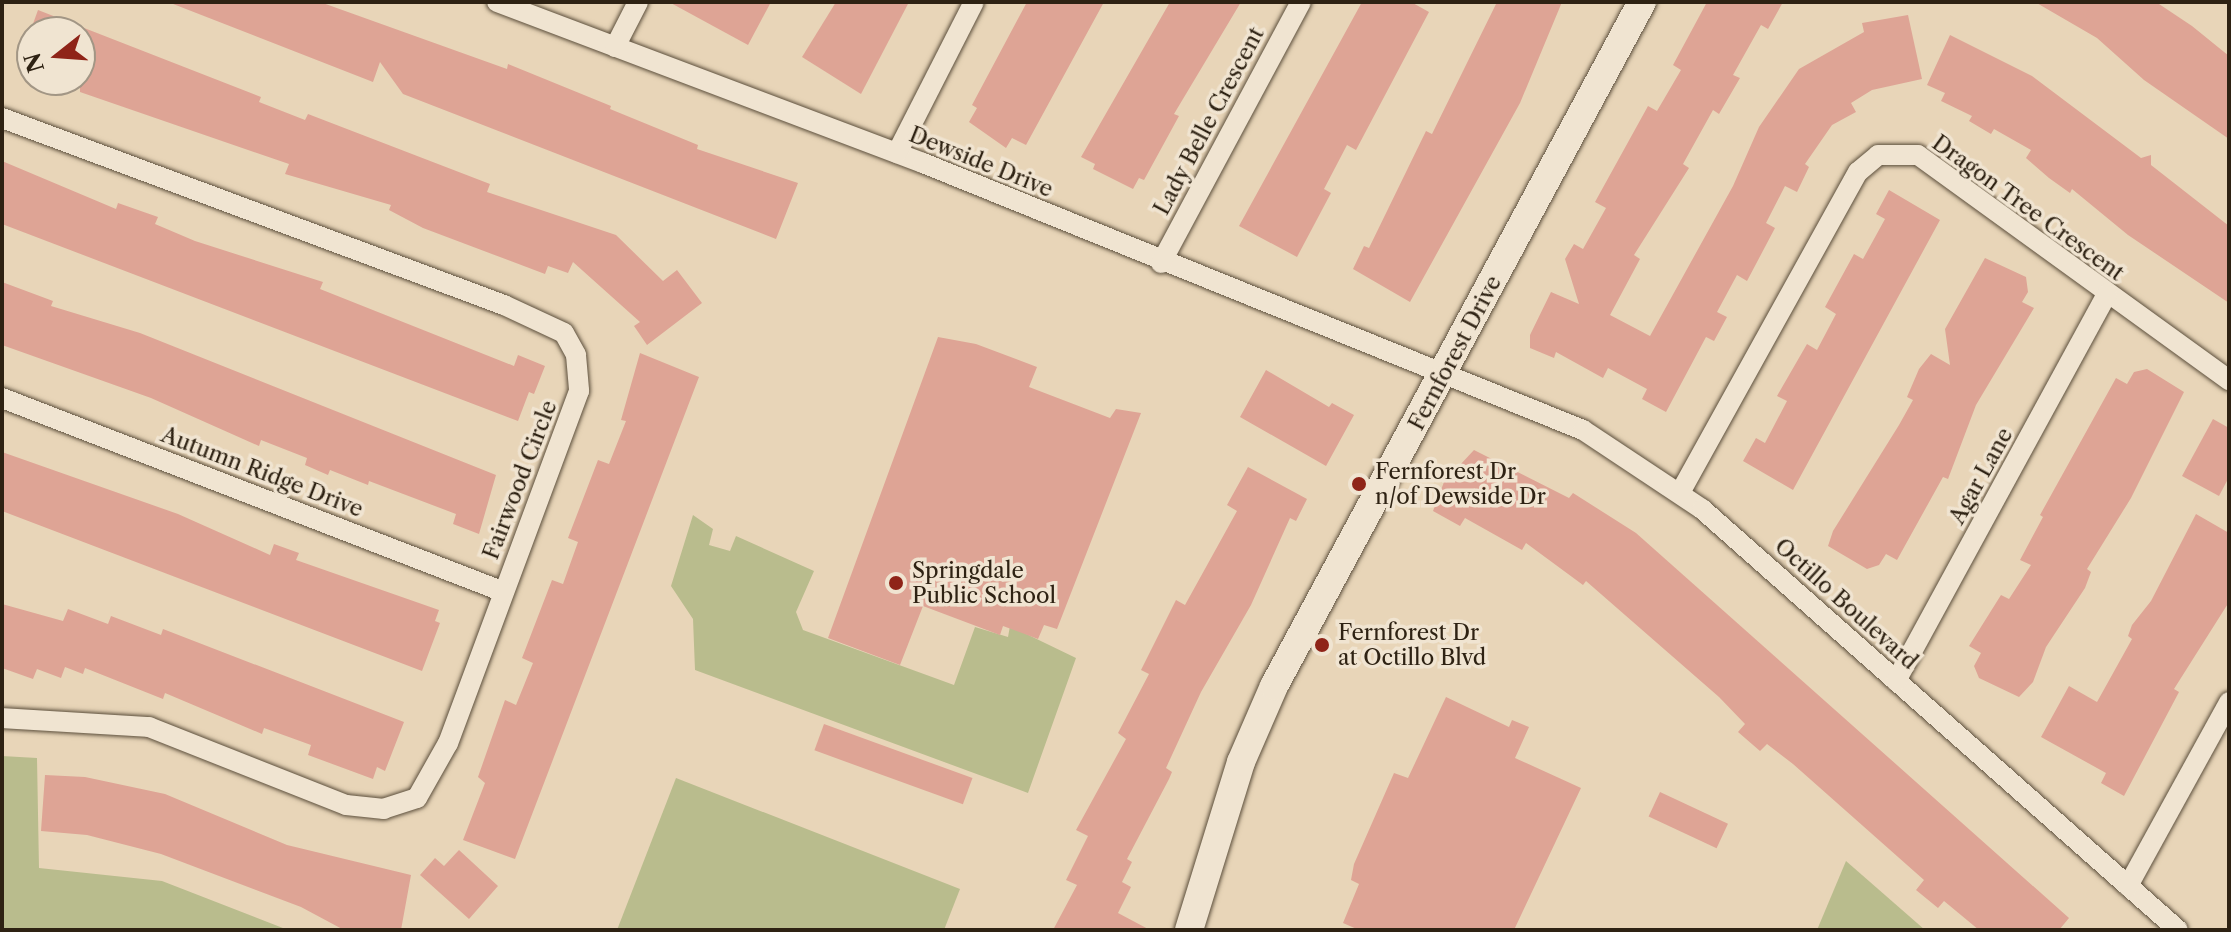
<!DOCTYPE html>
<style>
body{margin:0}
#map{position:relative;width:2231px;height:932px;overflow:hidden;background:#e8d5b8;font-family:"Libre Caslon Text",serif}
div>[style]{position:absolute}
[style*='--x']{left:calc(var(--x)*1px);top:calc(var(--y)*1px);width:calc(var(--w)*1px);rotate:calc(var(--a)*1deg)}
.green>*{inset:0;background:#b9bc8d}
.building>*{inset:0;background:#dea495;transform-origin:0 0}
.roads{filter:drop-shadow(0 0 2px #5c4f3c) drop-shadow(0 0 2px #5c4f3c)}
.street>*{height:20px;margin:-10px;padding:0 10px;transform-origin:10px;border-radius:10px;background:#f0e4d1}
.secondary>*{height:28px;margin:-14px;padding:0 14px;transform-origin:14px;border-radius:14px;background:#f0e4d1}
.dots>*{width:22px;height:22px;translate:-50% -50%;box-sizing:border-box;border:4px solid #f0e4d1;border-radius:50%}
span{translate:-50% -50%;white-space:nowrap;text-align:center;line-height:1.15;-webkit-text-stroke:7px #f0e4d1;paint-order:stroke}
.street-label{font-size:22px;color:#2e2213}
.poi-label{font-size:22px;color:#2e2213}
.left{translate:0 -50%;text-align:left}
.frame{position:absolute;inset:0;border:4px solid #2e2213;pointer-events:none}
.north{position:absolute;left:16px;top:16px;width:80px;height:80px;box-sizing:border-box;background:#f0e4d1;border:2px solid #a29685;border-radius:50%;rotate:253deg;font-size:22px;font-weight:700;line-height:32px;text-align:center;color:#2e2213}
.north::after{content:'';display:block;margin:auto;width:28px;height:36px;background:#8f2418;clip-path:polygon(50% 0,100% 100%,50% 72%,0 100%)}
</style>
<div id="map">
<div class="green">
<i style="clip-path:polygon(693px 515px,713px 529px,709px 545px,730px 551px,736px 536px,814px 571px,796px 612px,803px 630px,954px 685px,975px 627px,1008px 637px,1010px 626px,1076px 658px,1028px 793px,695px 670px,693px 619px,671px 586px)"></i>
<i style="clip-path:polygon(2px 756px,37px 758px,39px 868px,162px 881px,288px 930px,2px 930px)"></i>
<i style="clip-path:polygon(676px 778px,960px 889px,944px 930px,617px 930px)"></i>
<i style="clip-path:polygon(1846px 861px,1925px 930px,1817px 930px)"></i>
</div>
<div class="building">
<i style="clip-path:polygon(168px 2px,320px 2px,507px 69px,508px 64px,611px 106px,610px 109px,698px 145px,697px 149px,798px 183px,776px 239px,403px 94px,380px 62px,373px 82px)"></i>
<i style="clip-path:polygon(669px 2px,771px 2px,748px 45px)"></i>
<i style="clip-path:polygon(836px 2px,909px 2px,861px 94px,802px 57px)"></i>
<i style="clip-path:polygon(1027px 2px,1104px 2px,1026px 145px,1012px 138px,1006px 148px,969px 122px,977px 108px,972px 105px)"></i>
<i style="clip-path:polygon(1170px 2px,1241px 2px,1174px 114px,1179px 116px,1144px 180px,1139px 178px,1133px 189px,1093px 169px,1095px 164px,1081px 157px)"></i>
<i style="clip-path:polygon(1362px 2px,1411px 2px,1429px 12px,1356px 150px,1347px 145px,1324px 189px,1331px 193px,1297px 257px,1239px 226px)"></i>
<i style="clip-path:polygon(1497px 2px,1562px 2px,1520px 103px,1410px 302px,1353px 269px,1364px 246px,1369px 248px,1426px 131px,1432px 134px)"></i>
<i style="clip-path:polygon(1707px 2px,1783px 2px,1768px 29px,1761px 25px,1733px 75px,1740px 78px,1719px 114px,1713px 110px,1683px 164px,1689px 168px,1634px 255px,1640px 259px,1610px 315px,1650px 336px,1733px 186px,1759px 127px,1799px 69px,1864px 32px,1862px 23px,1908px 15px,1922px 79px,1872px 90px,1851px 103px,1856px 112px,1832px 125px,1805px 164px,1809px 167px,1797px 192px,1785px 186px,1766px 223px,1775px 228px,1747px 281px,1737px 275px,1717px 312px,1727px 317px,1714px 341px,1706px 337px,1666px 412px,1642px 399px,1647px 389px,1608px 368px,1603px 378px,1556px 352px,1554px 358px,1530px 348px,1530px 335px,1551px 292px,1579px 304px,1565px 259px,1574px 244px,1583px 249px,1606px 208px,1595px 202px,1648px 106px,1657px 111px,1681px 70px,1673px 65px)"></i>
<i style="clip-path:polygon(2035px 2px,2156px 2px,2192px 26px,2229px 56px,2229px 139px,2144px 80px,2097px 38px)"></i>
<i style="clip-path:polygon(38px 10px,261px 97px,259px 102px,305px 120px,308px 114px,490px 184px,487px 192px,616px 235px,663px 281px,677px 270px,702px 303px,647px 345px,634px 326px,640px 322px,573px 262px,568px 273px,548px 266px,545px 274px,423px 228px,389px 210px,391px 205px,285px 174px,289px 164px,80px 92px,80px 32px,30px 32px)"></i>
<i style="clip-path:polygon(1950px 35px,2032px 76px,2141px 158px,2151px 155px,2151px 165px,2229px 226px,2229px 303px,2128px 235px,2072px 189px,2070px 193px,2049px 178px,2026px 158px,2031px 150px,1994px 129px,1991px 134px,1969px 121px,1972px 116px,1941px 101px,1945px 93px,1927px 85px)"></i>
<i style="clip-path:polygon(2px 161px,116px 209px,118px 203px,158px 217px,155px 224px,195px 241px,323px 282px,320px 289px,514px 366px,518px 355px,545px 366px,534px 394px,529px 392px,518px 421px,2px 224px)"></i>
<i style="clip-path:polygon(1889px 190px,1940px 220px,1793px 490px,1743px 461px,1756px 438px,1765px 443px,1787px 401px,1777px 396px,1807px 344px,1817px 350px,1836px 314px,1825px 307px,1854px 254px,1863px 259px,1885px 219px,1876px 214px)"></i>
<i style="clip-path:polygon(1985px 258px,2026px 277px,2028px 292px,2022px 302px,2034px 308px,1976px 405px,1948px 479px,1943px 477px,1897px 560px,1886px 554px,1879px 565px,1867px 569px,1828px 546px,1833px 531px,1899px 425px,1913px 400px,1907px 397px,1919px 369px,1931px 354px,1950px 365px,1945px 329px)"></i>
<i style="clip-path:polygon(2px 282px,53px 301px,51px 306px,140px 333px,496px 475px,479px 534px,453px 524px,456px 514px,369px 481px,368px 485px,330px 470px,328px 475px,305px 465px,307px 458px,261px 440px,259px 446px,151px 398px,2px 345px)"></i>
<i style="clip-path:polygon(938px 337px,976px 344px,1037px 367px,1029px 387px,1110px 418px,1116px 409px,1141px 413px,1057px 629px,1044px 625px,1038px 639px,1003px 626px,1000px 635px,923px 606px,900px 665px,828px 638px)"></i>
<i style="clip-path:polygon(640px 353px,699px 377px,515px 859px,463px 840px,485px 783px,478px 777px,505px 700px,516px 705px,533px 663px,522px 658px,552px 580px,563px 584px,578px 542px,568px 538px,598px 460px,609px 464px,626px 421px,621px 420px)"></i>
<i style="clip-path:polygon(2147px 369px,2184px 392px,2131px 498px,2087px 569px,2091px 572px,2085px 588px,2046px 647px,2033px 682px,2019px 697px,1979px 678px,1974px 666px,1981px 653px,1969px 646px,2001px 595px,2009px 599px,2031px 565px,2020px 560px,2043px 517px,2040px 515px,2116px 378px,2127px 384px,2134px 372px)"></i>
<i style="clip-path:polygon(1266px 370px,1329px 407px,1332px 403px,1354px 415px,1326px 466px,1240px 417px)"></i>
<i style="clip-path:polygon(2213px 419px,2229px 428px,2229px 477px,2219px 496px,2182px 476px)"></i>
<i style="clip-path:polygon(1474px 450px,1569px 498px,1573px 493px,1636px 533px,2069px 918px,2059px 930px,1979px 930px,1944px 901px,1938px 908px,1916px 890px,1924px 880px,1793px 764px,1767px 744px,1760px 751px,1738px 732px,1745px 724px,1719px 697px,1586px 581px,1583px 585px,1526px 543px,1522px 550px,1465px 518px,1460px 526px,1433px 511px,1444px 482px)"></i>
<i style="clip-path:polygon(2px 452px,178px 514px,270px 555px,274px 544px,299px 553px,296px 560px,439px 610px,435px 621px,440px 623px,422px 671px,2px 511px)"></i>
<i style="clip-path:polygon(1248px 467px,1307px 499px,1296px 521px,1290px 518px,1251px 605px,1201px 692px,1166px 768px,1172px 772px,1169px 779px,1127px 859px,1132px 862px,1122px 882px,1131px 887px,1118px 913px,1150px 930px,1053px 930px,1077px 885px,1066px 880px,1088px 836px,1076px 830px,1126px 739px,1118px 733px,1149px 674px,1141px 670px,1176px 600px,1185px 605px,1237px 511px,1227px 505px)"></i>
<i style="clip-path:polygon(2196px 514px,2229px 533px,2229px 602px,2174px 689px,2179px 692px,2124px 796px,2101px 783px,2106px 773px,2041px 737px,2069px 686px,2097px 702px,2132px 639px,2128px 636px,2132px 625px,2151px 601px)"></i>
<i style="clip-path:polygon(2px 604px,63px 621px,68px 609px,108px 624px,111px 616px,161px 635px,163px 629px,404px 722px,385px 771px,377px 767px,373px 779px,308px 755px,311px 745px,264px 728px,262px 734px,165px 693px,163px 699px,85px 668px,83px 674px,65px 667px,61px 678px,37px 669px,33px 679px,2px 668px)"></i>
<i style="clip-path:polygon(1446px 697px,1509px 727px,1512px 720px,1529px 727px,1515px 758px,1581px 788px,1514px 930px,1359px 930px,1343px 923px,1359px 884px,1351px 880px,1354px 864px,1394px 773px,1408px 778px)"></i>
<i style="left:824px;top:724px;width:158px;height:28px;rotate:20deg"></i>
<i style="clip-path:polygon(45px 775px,85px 777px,165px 794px,287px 845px,411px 875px,401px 930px,344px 930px,301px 907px,161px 854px,87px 835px,41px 831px)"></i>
<i style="left:1660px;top:792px;width:75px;height:27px;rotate:25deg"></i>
<i style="clip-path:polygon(459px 850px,498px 886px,469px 919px,420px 875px,435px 858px,444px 866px)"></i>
</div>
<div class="roads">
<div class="street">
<i style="--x:497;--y:2;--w:455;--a:20.7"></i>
<i style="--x:923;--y:163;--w:712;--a:22.03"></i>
<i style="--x:1583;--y:430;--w:143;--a:33.6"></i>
<i style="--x:1702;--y:509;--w:635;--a:41.49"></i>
<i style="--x:615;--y:47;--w:51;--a:-62.9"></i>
<i style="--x:2;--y:118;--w:536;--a:20.43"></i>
<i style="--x:504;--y:305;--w:66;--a:25"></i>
<i style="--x:564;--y:333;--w:25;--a:61"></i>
<i style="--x:576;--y:355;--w:36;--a:85"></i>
<i style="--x:579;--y:391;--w:376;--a:110.4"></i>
<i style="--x:448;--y:743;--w:63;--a:119.4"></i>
<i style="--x:417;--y:798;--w:35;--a:162"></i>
<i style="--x:384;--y:809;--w:38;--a:-174"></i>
<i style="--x:346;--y:805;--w:212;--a:-158.4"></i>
<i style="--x:149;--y:727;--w:147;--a:-176.5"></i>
<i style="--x:897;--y:153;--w:169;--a:-63"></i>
<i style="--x:1161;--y:263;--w:296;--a:-61.8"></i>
<i style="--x:2;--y:398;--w:538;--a:21.13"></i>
<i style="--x:1681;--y:491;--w:365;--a:-61"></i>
<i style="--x:1858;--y:172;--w:26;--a:-40"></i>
<i style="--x:1878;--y:155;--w:40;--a:0"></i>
<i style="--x:1918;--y:155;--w:384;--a:35.9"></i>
<i style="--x:1896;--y:681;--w:441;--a:-61.4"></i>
<i style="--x:2128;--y:886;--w:210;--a:-61.2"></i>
</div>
<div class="secondary">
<i style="--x:1189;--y:930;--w:176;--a:-72.8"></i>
<i style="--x:1241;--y:762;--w:83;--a:-66.5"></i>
<i style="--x:1274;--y:686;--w:777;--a:-61.72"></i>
</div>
</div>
<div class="dots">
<i style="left:1359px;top:484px;background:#8f2418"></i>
<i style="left:896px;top:583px;background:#8f2418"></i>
<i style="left:1322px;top:645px;background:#8f2418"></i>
</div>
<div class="street-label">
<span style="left:1209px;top:121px;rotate:-62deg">Lady Belle Crescent</span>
<span style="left:981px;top:162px;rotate:22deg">Dewside Drive</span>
<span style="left:2028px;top:208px;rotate:36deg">Dragon Tree Crescent</span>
<span style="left:1455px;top:353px;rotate:-62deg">Fernforest Drive</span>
<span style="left:262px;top:472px;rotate:21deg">Autumn Ridge Drive</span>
<span style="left:1981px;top:476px;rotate:-61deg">Agar Lane</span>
<span style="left:520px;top:480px;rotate:-69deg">Fairwood Circle</span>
<span style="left:1846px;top:604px;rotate:42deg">Octillo Boulevard</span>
</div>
<div class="poi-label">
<span class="left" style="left:1375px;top:484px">Fernforest Dr<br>n/of Dewside Dr</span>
<span class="left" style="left:912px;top:583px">Springdale<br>Public School</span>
<span class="left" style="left:1338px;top:645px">Fernforest Dr<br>at Octillo Blvd</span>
</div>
<div class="frame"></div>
<div class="north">N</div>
</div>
